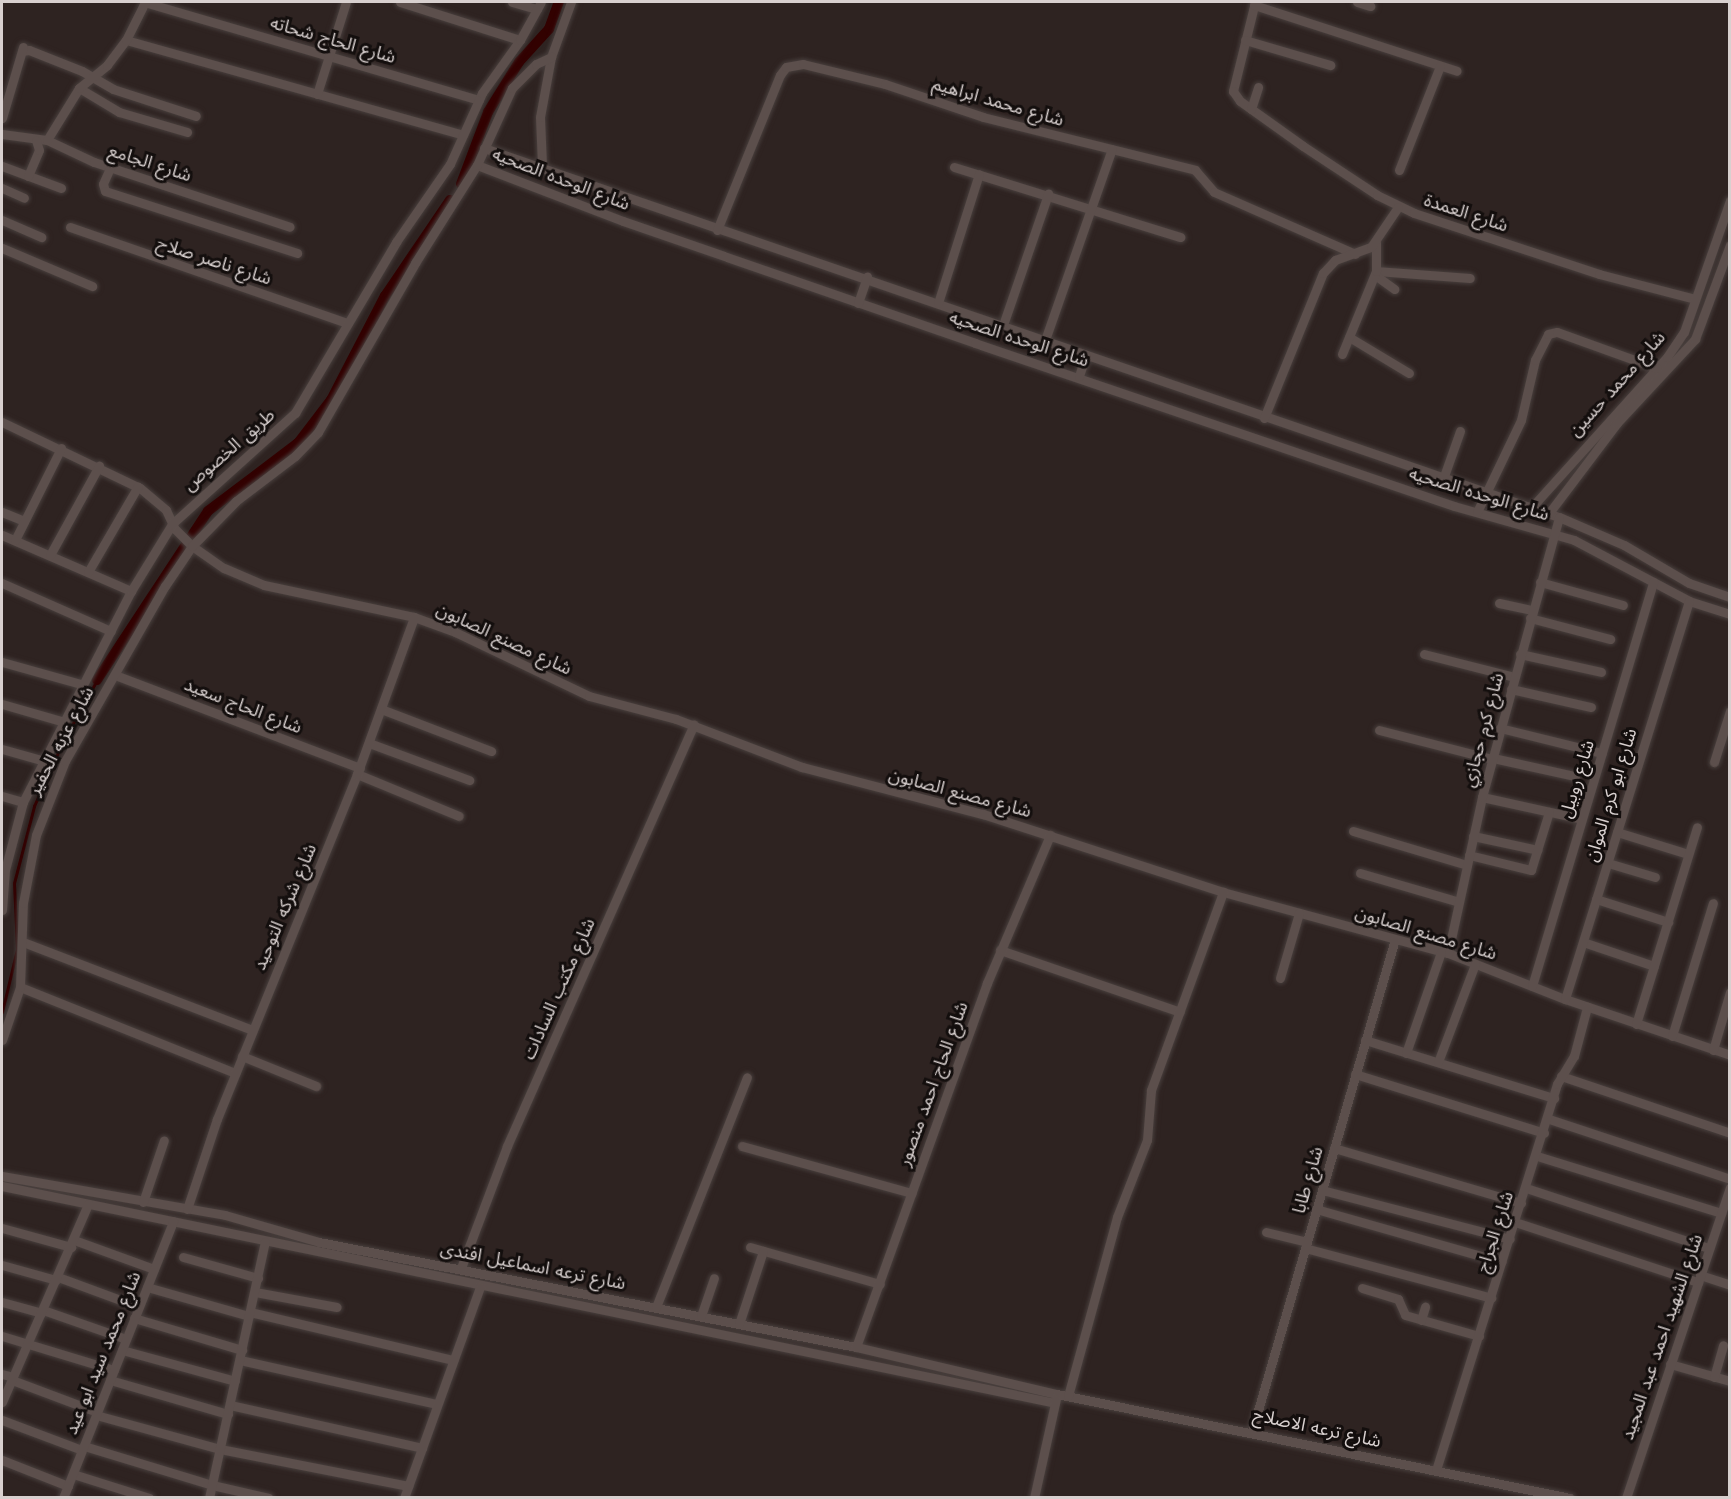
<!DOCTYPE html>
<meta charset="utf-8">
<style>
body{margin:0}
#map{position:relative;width:1731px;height:1499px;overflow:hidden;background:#2e2321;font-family:"Work Sans","Noto Sans Arabic",sans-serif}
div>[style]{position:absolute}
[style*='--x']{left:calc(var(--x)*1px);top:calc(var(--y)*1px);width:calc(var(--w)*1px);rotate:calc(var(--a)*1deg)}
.stream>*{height:3px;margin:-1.5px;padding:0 1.5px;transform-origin:1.5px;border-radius:1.5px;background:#320100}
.canal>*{height:10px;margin:-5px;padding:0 5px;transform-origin:5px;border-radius:5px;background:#320100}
.roads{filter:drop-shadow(0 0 2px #483f3d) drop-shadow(0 0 2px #483f3d)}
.minor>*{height:9px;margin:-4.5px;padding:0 4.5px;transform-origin:4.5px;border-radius:4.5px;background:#5c4f4c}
span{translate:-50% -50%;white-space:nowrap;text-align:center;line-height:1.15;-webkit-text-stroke:6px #130e0d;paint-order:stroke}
.street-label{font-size:18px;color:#d8d0cf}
.frame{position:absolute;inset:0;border:3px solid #d8d0cf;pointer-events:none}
</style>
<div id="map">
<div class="stream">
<i style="--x:2;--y:1012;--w:65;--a:-76.6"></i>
<i style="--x:17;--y:949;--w:66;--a:-92.6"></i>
<i style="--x:14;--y:883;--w:80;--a:-75.4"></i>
<i style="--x:34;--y:806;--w:71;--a:-66"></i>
<i style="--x:63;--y:741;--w:70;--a:-60.9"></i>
</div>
<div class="canal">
<i style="--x:461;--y:184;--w:77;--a:-69.4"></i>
<i style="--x:488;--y:112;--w:59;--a:-58.2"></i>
<i style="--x:519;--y:62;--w:45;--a:-47.7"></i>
<i style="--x:549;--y:29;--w:29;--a:-70"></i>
<i style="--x:97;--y:680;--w:202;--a:-56.7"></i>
<i style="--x:208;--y:511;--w:113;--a:-37.1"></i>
<i style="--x:298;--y:443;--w:54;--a:-52.5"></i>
<i style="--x:331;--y:400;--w:117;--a:-62.6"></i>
<i style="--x:385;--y:296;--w:116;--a:-55.9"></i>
</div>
<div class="roads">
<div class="minor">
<i style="--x:144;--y:2;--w:349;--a:16.3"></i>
<i style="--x:400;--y:2;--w:126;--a:17.6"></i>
<i style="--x:512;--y:2;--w:26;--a:16"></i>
<i style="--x:1255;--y:2;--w:92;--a:103.9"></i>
<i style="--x:1233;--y:91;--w:12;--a:55"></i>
<i style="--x:1240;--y:101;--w:77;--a:35.5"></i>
<i style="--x:1303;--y:146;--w:89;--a:33.5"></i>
<i style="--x:1377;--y:195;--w:41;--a:25.9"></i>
<i style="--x:1414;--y:213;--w:195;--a:18.2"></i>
<i style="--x:1599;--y:274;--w:99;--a:14.6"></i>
<i style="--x:1357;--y:2;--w:14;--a:17"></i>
<i style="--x:1254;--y:5;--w:213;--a:18"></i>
<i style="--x:126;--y:40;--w:350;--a:15.7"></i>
<i style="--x:1245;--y:40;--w:89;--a:16.4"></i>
<i style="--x:22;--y:51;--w:7;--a:-8"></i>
<i style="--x:29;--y:50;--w:57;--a:21.6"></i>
<i style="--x:82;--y:71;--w:36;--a:30"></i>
<i style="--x:113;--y:89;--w:87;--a:18"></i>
<i style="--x:79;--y:88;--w:47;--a:31"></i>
<i style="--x:119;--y:112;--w:71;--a:16.4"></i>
<i style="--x:317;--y:94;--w:96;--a:-72.5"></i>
<i style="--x:1251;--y:109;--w:23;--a:-72"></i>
<i style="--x:2;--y:118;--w:74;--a:-73.5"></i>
<i style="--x:2;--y:134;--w:45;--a:7.6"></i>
<i style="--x:47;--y:140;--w:52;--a:25.1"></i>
<i style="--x:94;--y:162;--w:206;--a:18.3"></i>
<i style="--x:47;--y:140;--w:61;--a:-58.4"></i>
<i style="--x:79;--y:88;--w:36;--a:-39"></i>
<i style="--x:107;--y:65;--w:31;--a:-53"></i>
<i style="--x:126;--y:40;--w:42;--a:-63.4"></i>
<i style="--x:484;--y:148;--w:1137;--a:18.95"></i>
<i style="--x:1559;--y:517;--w:71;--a:23.3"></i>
<i style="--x:1624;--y:545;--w:75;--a:30.3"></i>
<i style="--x:1689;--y:583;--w:43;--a:18.9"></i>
<i style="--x:477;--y:165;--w:156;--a:21"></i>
<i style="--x:623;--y:221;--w:373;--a:19.1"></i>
<i style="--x:975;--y:343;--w:506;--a:18.79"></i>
<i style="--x:1454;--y:506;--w:125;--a:15.8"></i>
<i style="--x:1574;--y:540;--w:130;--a:27.9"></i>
<i style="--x:1689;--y:601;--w:43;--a:17.6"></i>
<i style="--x:542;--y:165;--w:48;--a:-92.4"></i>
<i style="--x:540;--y:117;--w:61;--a:-79.6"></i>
<i style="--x:551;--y:57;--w:59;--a:-70"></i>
<i style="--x:2;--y:166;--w:63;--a:20.4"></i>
<i style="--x:954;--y:167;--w:237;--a:17.2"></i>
<i style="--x:110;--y:168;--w:17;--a:114"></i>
<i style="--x:103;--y:184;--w:7;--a:74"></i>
<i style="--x:105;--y:191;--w:202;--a:17.9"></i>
<i style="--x:1399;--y:170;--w:112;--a:-68.5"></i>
<i style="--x:28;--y:176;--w:28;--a:-67"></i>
<i style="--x:39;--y:150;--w:10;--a:-107"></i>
<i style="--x:2;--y:188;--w:24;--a:24"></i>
<i style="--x:2;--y:220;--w:43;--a:23.6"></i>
<i style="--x:70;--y:227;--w:294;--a:19.1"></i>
<i style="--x:717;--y:230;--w:167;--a:-67.9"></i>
<i style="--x:780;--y:75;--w:10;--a:-53"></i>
<i style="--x:786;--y:67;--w:17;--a:-10"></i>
<i style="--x:803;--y:64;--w:84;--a:13.7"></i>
<i style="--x:885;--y:84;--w:103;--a:18.6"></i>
<i style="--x:983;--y:117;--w:219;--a:14"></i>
<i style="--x:1195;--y:170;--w:29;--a:49"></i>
<i style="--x:1214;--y:192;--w:154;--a:23.7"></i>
<i style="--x:2;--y:248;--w:98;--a:22.9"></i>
<i style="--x:1376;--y:271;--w:94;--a:4.3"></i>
<i style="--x:1375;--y:275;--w:24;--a:36"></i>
<i style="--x:858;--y:303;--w:28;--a:-71"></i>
<i style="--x:938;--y:303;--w:135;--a:-72.4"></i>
<i style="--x:1003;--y:325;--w:139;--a:-71"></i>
<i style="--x:1349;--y:337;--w:70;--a:31"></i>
<i style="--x:1045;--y:340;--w:202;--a:-70.7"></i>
<i style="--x:1342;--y:354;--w:90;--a:-67.7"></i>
<i style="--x:1376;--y:271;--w:29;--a:-90"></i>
<i style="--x:1079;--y:376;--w:22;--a:-72"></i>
<i style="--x:1264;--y:418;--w:157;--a:-67.9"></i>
<i style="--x:1323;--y:273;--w:18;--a:-47"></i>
<i style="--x:1335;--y:260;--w:38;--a:-20"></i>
<i style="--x:1371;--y:247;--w:48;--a:-56"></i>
<i style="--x:2;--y:422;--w:153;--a:25.6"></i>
<i style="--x:140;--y:488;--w:34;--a:40"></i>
<i style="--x:166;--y:510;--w:21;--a:65"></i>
<i style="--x:175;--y:529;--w:24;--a:45"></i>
<i style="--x:192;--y:546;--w:39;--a:35"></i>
<i style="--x:224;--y:568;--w:43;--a:23"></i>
<i style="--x:264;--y:585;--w:153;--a:12"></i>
<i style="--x:414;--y:617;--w:44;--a:20.1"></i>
<i style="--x:455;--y:632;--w:148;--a:25.5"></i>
<i style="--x:589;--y:696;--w:90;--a:14.8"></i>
<i style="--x:676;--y:719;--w:135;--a:20.9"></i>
<i style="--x:802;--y:767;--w:187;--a:14.6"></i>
<i style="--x:983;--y:814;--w:252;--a:18"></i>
<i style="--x:1223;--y:892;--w:233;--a:15.2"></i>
<i style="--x:1448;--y:953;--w:126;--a:21.5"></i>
<i style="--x:1565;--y:999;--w:174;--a:18.7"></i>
<i style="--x:1443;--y:479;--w:51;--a:-70.5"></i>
<i style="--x:1531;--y:508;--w:203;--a:-48"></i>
<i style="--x:1667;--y:357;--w:30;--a:-56"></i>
<i style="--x:1684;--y:332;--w:139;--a:-70.7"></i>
<i style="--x:2;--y:512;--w:24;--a:22"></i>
<i style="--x:1477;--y:512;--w:102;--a:-64.4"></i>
<i style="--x:1521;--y:420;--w:62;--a:-76.9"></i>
<i style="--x:1535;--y:360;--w:29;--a:-63"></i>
<i style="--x:1548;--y:334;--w:9;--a:-13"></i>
<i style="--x:1557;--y:332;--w:106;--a:19.8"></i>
<i style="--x:1549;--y:513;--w:113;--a:-52.9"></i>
<i style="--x:1617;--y:423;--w:115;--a:-47.1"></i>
<i style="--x:1695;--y:339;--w:100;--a:-69.6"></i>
<i style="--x:2;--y:535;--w:141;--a:23.5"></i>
<i style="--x:15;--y:540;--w:103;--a:-63.4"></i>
<i style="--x:50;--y:555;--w:102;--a:-61.2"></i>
<i style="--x:88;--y:572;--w:99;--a:-59.8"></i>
<i style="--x:1540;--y:582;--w:86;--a:15.5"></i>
<i style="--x:2;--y:583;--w:119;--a:23.8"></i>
<i style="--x:1499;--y:603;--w:34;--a:12"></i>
<i style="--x:1530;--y:618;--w:83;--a:14.7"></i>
<i style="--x:1424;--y:654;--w:93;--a:14.3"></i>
<i style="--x:1520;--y:654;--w:83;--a:12.5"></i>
<i style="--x:2;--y:662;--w:82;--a:15.6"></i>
<i style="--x:115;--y:675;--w:262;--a:20.8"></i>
<i style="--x:1511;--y:689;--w:82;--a:12.7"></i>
<i style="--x:2;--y:704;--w:61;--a:16.1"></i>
<i style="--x:381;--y:709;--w:118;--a:20.9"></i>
<i style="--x:1500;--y:728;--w:105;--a:13.8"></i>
<i style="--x:1379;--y:730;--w:117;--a:14.4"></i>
<i style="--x:369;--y:743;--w:107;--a:20.3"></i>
<i style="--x:2;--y:749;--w:41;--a:15.8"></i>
<i style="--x:1493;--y:758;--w:84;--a:12.4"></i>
<i style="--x:1714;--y:762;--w:53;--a:-72.6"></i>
<i style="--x:357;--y:774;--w:110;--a:22.4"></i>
<i style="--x:2;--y:796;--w:22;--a:16"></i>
<i style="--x:1482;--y:797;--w:102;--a:12.4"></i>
<i style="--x:1353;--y:831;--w:119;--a:16.6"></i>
<i style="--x:1617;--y:832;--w:74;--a:17.2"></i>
<i style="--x:1473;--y:836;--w:66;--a:12.2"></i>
<i style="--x:1469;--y:855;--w:64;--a:13.6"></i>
<i style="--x:1531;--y:870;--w:61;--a:-72.8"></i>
<i style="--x:1608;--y:863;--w:49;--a:16.6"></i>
<i style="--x:1360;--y:873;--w:103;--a:16.3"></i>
<i style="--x:1596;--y:899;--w:76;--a:17.7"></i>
<i style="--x:2;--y:910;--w:40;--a:-85.7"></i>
<i style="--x:5;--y:870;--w:70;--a:-75.2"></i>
<i style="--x:23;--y:802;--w:237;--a:-62.9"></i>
<i style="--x:131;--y:591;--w:79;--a:-58.5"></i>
<i style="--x:172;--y:524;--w:166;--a:-42.1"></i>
<i style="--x:295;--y:413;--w:199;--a:-59.4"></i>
<i style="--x:396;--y:242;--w:95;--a:-55.3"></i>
<i style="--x:450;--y:164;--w:78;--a:-65.7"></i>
<i style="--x:482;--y:93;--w:65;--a:-54.4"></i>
<i style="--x:520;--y:40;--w:43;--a:-61.1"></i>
<i style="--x:23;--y:942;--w:245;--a:21"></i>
<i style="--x:1583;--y:942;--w:75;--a:18.7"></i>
<i style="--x:1000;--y:950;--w:190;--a:19"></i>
<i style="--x:1448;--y:953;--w:160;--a:-77.7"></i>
<i style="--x:1482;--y:797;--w:290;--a:-74.6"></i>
<i style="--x:1280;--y:978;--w:68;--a:-73.7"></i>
<i style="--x:1532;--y:986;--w:422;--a:-73.3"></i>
<i style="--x:20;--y:987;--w:232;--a:21.8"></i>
<i style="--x:1565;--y:999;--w:417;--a:-72.7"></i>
<i style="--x:1636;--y:1024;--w:206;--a:-72.8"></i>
<i style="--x:1672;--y:1036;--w:139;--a:-72.9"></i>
<i style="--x:2;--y:1040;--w:56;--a:-71.2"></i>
<i style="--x:20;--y:987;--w:84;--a:-88"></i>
<i style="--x:23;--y:903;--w:69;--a:-79.2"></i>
<i style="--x:36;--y:835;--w:79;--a:-68.6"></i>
<i style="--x:65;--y:761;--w:202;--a:-60.3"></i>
<i style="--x:165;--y:586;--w:48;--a:-56"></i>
<i style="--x:192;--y:546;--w:63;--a:-45.6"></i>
<i style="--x:236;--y:501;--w:74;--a:-37.3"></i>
<i style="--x:295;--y:456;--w:33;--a:-46"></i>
<i style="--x:318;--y:432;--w:195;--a:-60.1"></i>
<i style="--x:415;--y:263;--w:116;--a:-57.7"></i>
<i style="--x:477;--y:165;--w:85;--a:-65.6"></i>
<i style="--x:512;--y:88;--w:34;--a:-45"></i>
<i style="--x:536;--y:64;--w:17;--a:-25"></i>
<i style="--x:1365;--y:1040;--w:198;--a:17.1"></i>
<i style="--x:1713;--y:1050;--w:60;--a:-73.7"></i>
<i style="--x:1406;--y:1053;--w:107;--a:-70.9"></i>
<i style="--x:242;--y:1056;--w:80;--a:22.1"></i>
<i style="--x:1438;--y:1062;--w:105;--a:-69.3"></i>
<i style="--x:1355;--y:1074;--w:198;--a:17.3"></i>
<i style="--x:1561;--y:1076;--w:178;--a:18.6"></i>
<i style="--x:1549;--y:1119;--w:191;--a:18.3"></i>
<i style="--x:742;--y:1146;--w:176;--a:15.5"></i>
<i style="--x:1334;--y:1148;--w:195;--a:16.4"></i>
<i style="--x:1537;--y:1156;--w:193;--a:17.2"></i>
<i style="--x:2;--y:1176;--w:226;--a:9.9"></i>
<i style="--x:225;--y:1215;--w:98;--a:16"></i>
<i style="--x:319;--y:1242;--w:547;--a:11.06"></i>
<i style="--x:856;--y:1347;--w:206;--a:13.2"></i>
<i style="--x:1057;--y:1394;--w:523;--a:11.46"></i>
<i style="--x:2;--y:1186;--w:1075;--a:11.64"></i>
<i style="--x:1526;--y:1188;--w:193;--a:18.2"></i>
<i style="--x:1322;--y:1190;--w:194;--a:14.6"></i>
<i style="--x:143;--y:1202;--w:65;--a:-71.3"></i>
<i style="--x:187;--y:1209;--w:95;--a:-71.6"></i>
<i style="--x:217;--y:1119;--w:372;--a:-67.9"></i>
<i style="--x:357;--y:774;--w:167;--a:-70"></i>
<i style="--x:1316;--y:1209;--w:193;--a:15.9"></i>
<i style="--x:1515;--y:1222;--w:193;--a:18.2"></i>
<i style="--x:2;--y:1228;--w:72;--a:15.4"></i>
<i style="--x:1266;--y:1232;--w:42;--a:13.7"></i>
<i style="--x:74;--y:1240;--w:85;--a:19.9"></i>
<i style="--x:750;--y:1247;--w:135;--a:15.9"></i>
<i style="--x:1305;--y:1248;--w:193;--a:15"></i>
<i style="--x:183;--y:1257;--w:78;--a:15.6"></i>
<i style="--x:2;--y:1265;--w:56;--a:15.5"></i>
<i style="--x:461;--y:1268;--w:130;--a:-69.3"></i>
<i style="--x:507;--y:1146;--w:461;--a:-66.1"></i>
<i style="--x:1700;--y:1275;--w:32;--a:18"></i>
<i style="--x:58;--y:1277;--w:86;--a:20.3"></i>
<i style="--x:147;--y:1287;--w:106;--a:15.9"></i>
<i style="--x:1362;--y:1288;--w:38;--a:17"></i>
<i style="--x:1398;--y:1299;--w:17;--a:66"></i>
<i style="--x:1405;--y:1315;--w:77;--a:15.8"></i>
<i style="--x:255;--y:1292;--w:83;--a:10.4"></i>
<i style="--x:2;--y:1302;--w:41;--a:15.4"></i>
<i style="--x:656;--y:1307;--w:247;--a:-68.4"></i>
<i style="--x:43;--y:1310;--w:88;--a:19.3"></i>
<i style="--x:250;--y:1312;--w:209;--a:13.3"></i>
<i style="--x:701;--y:1316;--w:40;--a:-71.1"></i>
<i style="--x:134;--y:1318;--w:113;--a:16.5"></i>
<i style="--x:1421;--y:1320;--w:14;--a:-73"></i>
<i style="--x:739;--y:1324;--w:77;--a:-71.8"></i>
<i style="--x:2;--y:1336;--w:117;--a:16.9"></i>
<i style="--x:856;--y:1347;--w:387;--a:-70.2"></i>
<i style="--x:987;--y:983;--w:161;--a:-66.9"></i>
<i style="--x:122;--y:1350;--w:117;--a:15.3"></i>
<i style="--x:240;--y:1360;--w:202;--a:12.6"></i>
<i style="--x:1670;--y:1364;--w:62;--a:15.8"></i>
<i style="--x:2;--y:1374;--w:11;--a:15"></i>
<i style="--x:1714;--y:1377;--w:33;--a:-74"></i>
<i style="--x:12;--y:1380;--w:91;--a:20.6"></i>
<i style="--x:110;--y:1380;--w:123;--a:16.1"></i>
<i style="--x:1068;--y:1396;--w:186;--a:-74.7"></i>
<i style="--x:1117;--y:1217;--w:83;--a:-68.7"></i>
<i style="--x:1147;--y:1140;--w:50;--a:-85.4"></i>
<i style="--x:1151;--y:1090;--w:211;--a:-70"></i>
<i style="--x:2;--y:1402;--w:216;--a:-66.5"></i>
<i style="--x:230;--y:1405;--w:197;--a:12.6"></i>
<i style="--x:96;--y:1415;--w:129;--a:15.3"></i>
<i style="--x:220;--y:1449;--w:192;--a:11.1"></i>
<i style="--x:2;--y:1420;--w:85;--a:20.6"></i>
<i style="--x:1252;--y:1431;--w:512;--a:-73.79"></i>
<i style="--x:84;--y:1446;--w:134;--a:16.9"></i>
<i style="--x:212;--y:1485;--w:58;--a:12.8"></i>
<i style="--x:2;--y:1460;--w:71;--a:21.5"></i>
<i style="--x:1436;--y:1470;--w:405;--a:-72.6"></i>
<i style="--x:1557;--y:1084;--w:33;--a:-59"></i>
<i style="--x:1574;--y:1056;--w:51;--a:-75.1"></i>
<i style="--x:73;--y:1474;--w:80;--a:17.5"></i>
<i style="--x:63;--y:1498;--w:298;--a:-68.3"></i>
<i style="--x:209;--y:1498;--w:262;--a:-77.7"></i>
<i style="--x:404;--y:1498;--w:224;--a:-70.2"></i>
<i style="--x:1034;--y:1498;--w:101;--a:-77.5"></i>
<i style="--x:1626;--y:1498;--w:327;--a:-71.5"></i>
</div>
</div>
<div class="street-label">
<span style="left:333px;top:40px;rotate:16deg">شارع الحاج شحاته</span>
<span style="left:998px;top:102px;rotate:16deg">شارع محمد ابراهيم</span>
<span style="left:150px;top:163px;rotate:18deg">شارع الجامع</span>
<span style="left:561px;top:179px;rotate:21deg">شارع الوحده الصحيه</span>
<span style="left:1466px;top:213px;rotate:18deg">شارع العمدة</span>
<span style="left:214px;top:261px;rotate:18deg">شارع ناصر صلاح</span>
<span style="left:1019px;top:339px;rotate:18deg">شارع الوحده الصحيه</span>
<span style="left:1617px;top:384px;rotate:-48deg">شارع محمد حسين</span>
<span style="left:229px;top:450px;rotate:-41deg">طريق الخصوص</span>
<span style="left:1479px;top:494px;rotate:17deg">شارع الوحده الصحيه</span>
<span style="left:504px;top:639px;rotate:25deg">شارع مصنع الصابون</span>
<span style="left:243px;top:706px;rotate:21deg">شارع الحاج سعيد</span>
<span style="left:1483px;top:730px;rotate:-75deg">شارع كرم حجازي</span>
<span style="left:61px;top:741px;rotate:-62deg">شارع عزبه الحفير</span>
<span style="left:1577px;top:779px;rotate:-73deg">شارع روبيل</span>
<span style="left:960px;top:793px;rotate:15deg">شارع مصنع الصابون</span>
<span style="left:1611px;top:795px;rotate:-73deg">شارع ابو كرم الموان</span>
<span style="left:285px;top:907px;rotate:-67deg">شارع شركه التوحيد</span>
<span style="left:1426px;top:933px;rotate:17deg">شارع مصنع الصابون</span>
<span style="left:559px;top:989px;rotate:-66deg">شارع مكتب السادات</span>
<span style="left:933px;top:1084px;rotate:-70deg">شارع الحاج احمد منصور</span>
<span style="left:1308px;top:1180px;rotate:-74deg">شارع طابا</span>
<span style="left:1495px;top:1232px;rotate:-72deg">شارع الجراج</span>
<span style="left:533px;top:1266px;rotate:11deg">شارع ترعه اسماعيل افندى</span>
<span style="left:1662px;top:1337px;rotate:-71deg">شارع الشهيد احمد عبد المجيد</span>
<span style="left:103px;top:1353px;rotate:-68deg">شارع محمد سيد ابو عيد</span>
<span style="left:1317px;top:1428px;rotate:12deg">شارع ترعه الاصلاح</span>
</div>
<div class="frame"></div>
</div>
